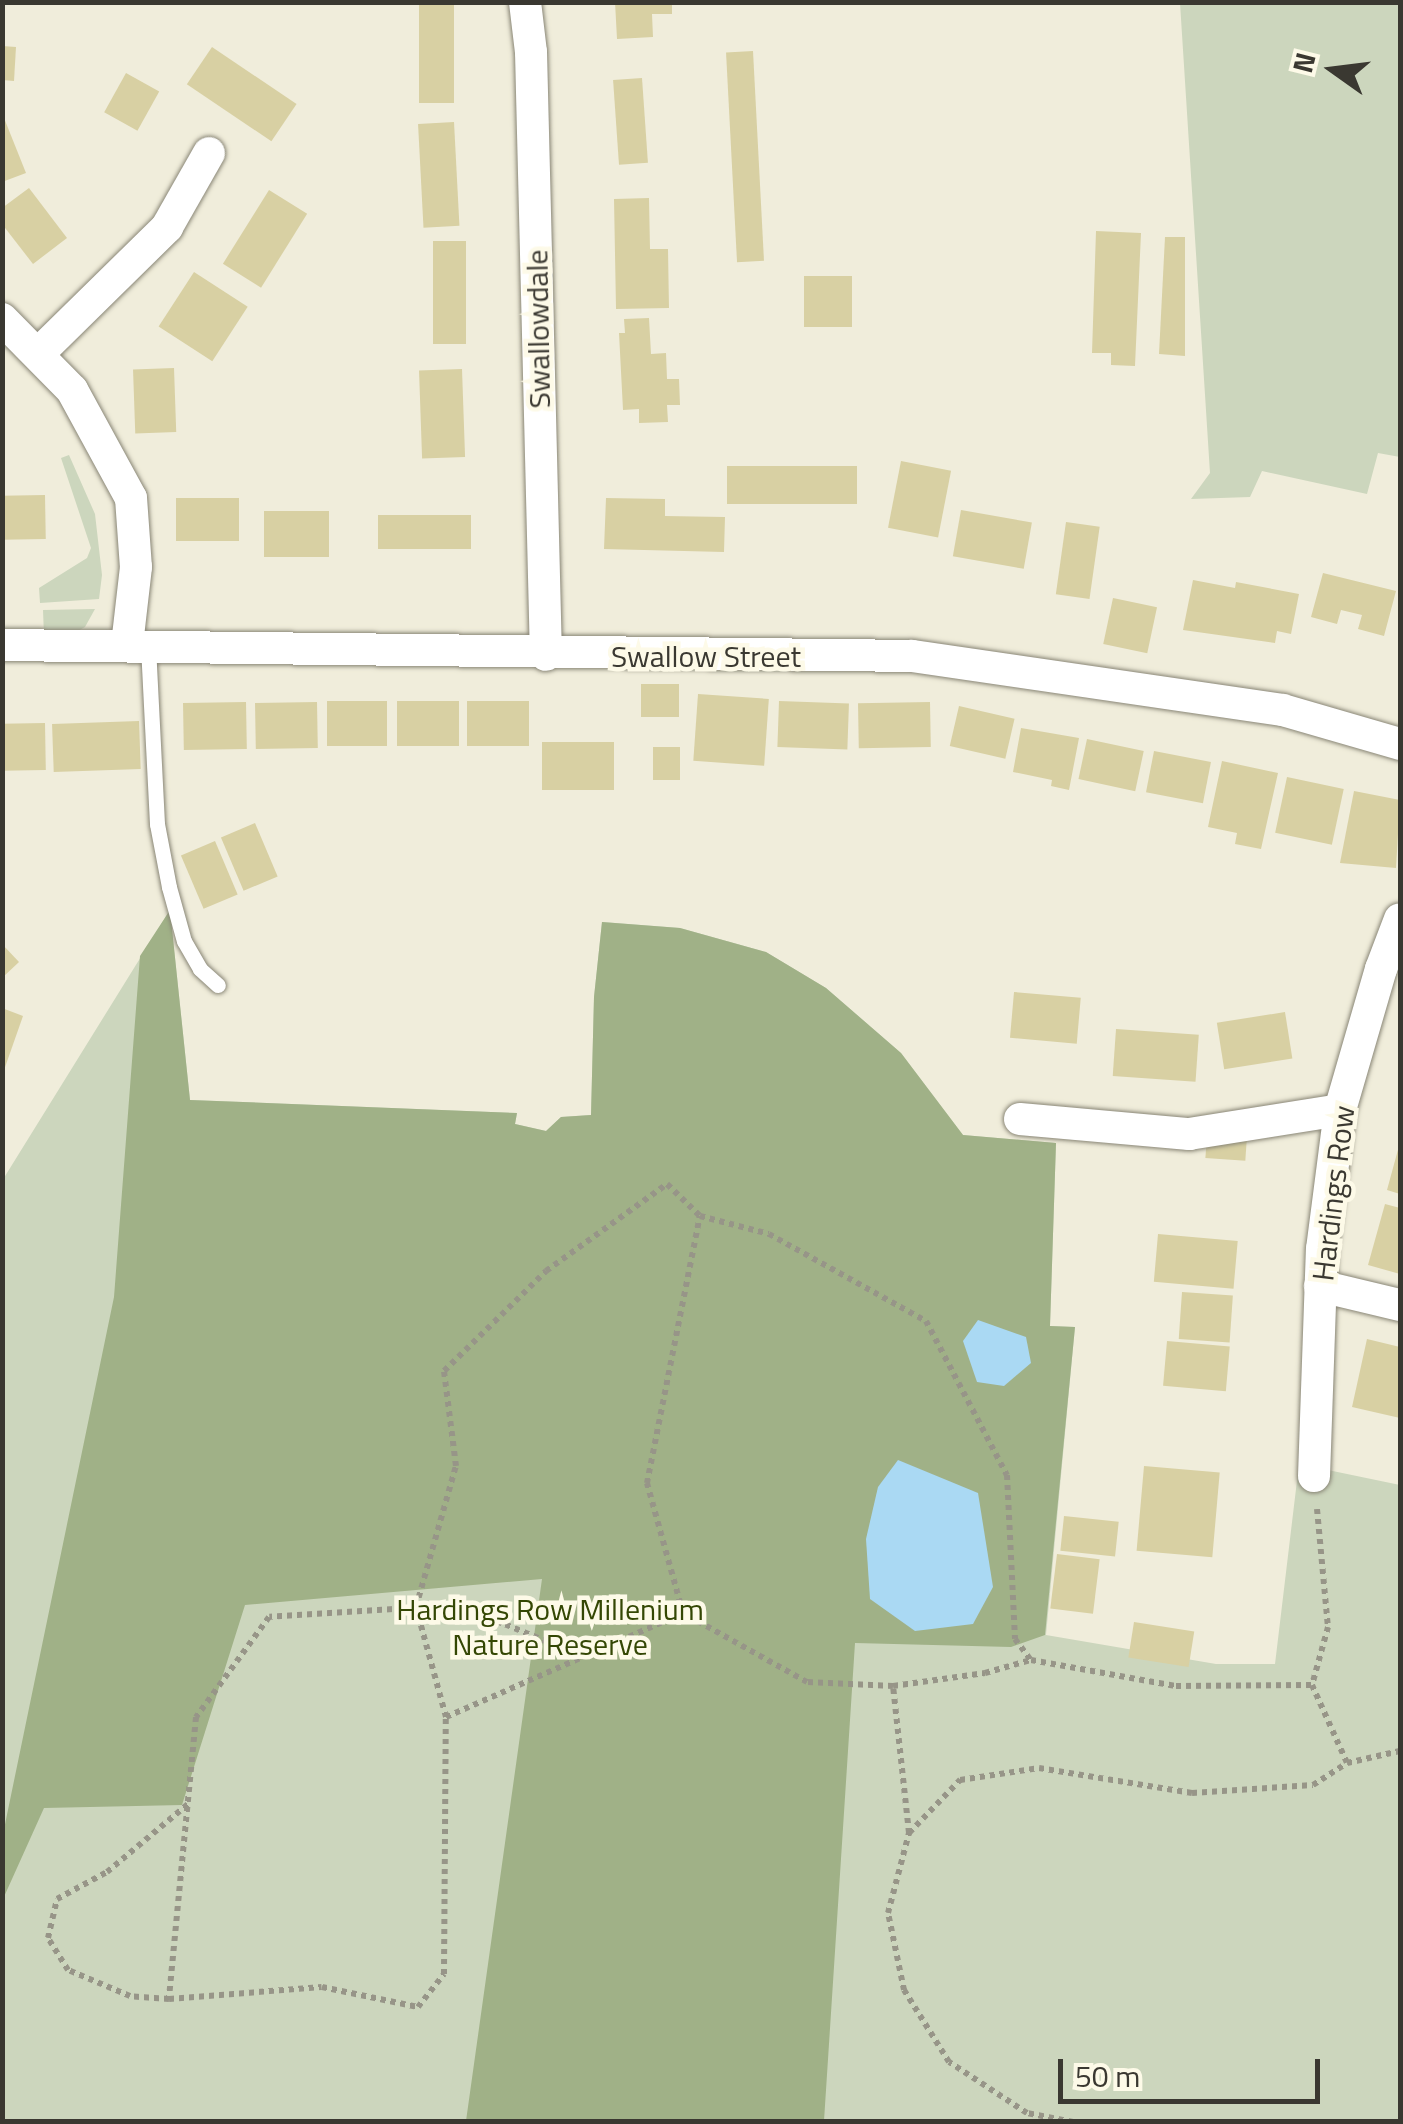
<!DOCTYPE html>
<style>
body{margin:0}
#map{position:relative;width:1403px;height:2124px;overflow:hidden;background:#f0eddb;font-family:"Titillium Web",sans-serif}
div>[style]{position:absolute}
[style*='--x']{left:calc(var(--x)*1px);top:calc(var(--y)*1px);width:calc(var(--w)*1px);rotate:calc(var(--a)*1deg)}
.green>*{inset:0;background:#ccd6bd}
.forest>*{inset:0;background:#a0b187}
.water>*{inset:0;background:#aad9f3}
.building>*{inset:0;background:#d8d0a3;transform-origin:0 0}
.path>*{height:6px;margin-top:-3px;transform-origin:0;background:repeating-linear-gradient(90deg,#979588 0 5px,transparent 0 10px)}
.roads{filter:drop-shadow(0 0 2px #898676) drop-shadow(0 0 2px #898676)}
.lane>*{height:15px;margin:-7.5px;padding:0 7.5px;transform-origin:7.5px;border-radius:7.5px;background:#fff}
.street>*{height:32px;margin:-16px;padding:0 16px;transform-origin:16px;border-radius:16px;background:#fff}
span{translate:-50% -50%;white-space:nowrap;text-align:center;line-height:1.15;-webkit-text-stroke:9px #fdfae8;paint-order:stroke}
.street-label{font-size:30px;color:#3a3831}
.park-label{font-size:30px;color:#344704}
.frame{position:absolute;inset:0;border:5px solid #3a3831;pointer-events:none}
.north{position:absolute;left:1283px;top:20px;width:100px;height:100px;-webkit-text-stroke:8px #fdfae8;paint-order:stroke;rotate:284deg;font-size:28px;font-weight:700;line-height:40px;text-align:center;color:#3a3831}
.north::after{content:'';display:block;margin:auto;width:35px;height:45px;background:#3a3831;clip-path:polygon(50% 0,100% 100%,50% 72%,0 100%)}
.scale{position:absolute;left:1058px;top:2059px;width:262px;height:45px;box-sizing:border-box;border:5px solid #3a3831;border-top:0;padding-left:12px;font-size:30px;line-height:35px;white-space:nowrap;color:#3a3831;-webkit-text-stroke:8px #fdfae8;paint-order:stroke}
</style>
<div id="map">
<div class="green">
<i style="clip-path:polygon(1180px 3px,1400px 3px,1400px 457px,1378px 453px,1367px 494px,1262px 471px,1250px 497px,1191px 499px,1210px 473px)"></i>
<i style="clip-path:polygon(69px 455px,95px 514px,102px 575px,99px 599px,40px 603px,39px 588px,87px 558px,91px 548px,61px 458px)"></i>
<i style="clip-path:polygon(95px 609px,85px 627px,69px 636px,44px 636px,43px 610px)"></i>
<i style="clip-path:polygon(170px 910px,190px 1100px,517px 1113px,515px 1124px,546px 1131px,561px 1117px,591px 1115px,594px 997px,602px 922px,680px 928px,766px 952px,826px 988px,901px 1053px,963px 1135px,1056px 1143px,1050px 1326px,1075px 1327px,1046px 1635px,1216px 1664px,1275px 1664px,1299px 1464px,1400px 1485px,1400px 2121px,3px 2121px,2px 1181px)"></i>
</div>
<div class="forest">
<i style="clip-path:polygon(170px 910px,190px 1100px,517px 1113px,515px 1124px,546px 1131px,561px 1117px,591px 1115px,594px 997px,602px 922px,680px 928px,766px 952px,826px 988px,901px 1053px,963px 1135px,1056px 1143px,1050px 1326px,1075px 1327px,1045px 1635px,1011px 1647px,855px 1643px,824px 2121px,466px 2121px,542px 1579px,245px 1605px,182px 1805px,44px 1808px,3px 1899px,3px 1834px,114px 1297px,140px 956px)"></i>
</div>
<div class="water">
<i style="clip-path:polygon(978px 1320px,1026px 1337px,1031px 1363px,1004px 1386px,977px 1382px,963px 1341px)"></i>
<i style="clip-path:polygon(898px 1460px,978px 1493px,993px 1587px,973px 1624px,915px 1631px,870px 1599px,866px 1539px,878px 1487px)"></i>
</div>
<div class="building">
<i style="left:419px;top:2px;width:35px;height:101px"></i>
<i style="clip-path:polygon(615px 2px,672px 2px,672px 14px,652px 14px,653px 37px,617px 39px)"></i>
<i style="clip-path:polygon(2px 46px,16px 47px,14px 81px,2px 80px)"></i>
<i style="left:212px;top:47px;width:102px;height:45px;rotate:34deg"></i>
<i style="left:753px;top:51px;width:210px;height:27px;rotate:87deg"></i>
<i style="left:126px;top:73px;width:38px;height:45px;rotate:29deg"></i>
<i style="left:642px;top:78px;width:85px;height:29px;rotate:86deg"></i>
<i style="clip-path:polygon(2px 113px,26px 173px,2px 182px)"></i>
<i style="left:454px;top:122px;width:104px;height:36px;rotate:87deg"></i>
<i style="clip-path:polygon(29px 188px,67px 238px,33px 264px,2px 224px,2px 208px)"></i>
<i style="left:269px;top:190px;width:45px;height:87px;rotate:32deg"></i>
<i style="clip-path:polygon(649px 198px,650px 249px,668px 249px,669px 308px,616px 309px,614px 199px)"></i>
<i style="clip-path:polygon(1096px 231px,1141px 233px,1135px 366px,1111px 365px,1111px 353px,1092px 353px)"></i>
<i style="clip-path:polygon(1165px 237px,1185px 237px,1185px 356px,1159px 354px)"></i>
<i style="left:433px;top:241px;width:33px;height:103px"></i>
<i style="left:194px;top:272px;width:64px;height:65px;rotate:33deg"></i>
<i style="left:804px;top:276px;width:48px;height:51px"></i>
<i style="clip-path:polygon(649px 318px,651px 354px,666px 353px,667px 379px,679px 379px,680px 405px,667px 405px,668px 422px,639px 423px,639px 409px,623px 410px,619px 333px,625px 333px,624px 319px)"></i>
<i style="left:174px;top:368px;width:64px;height:41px;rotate:88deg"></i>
<i style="left:462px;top:369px;width:88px;height:43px;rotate:88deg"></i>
<i style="left:901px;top:461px;width:51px;height:68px;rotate:11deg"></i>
<i style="left:857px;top:466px;width:38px;height:130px;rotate:90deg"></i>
<i style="left:45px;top:495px;width:44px;height:43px;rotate:89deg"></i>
<i style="left:176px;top:498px;width:63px;height:43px"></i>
<i style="clip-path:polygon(606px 498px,665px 499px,665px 516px,725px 517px,724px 552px,604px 549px)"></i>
<i style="left:961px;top:510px;width:72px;height:47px;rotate:10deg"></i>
<i style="left:264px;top:511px;width:65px;height:46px"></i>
<i style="left:378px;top:515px;width:93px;height:34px"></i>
<i style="left:1066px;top:522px;width:34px;height:73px;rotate:8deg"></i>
<i style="clip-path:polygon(1323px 573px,1396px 591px,1384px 636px,1358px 629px,1362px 615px,1341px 610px,1337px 624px,1311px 617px)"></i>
<i style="clip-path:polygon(1193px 580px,1235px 588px,1236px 582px,1299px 594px,1291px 634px,1277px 631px,1275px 643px,1183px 630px)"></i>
<i style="left:1113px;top:598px;width:45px;height:47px;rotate:12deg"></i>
<i style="left:641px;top:684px;width:38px;height:33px"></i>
<i style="left:698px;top:694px;width:71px;height:67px;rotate:4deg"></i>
<i style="left:327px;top:701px;width:60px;height:45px"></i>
<i style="left:397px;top:701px;width:62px;height:45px"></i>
<i style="left:467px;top:701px;width:62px;height:45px"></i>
<i style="left:779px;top:701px;width:70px;height:46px;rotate:2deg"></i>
<i style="left:246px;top:702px;width:47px;height:63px;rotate:89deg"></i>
<i style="left:317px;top:702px;width:46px;height:62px;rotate:89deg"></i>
<i style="left:930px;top:702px;width:45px;height:72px;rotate:89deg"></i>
<i style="left:959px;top:706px;width:57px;height:41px;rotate:13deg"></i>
<i style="left:139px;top:721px;width:48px;height:87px;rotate:88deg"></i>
<i style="left:45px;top:723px;width:47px;height:43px;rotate:89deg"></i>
<i style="clip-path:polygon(1021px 728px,1079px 738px,1069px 790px,1051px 786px,1052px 780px,1013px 772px)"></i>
<i style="left:1087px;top:739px;width:58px;height:41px;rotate:12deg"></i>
<i style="left:542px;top:742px;width:72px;height:48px"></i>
<i style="left:653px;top:747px;width:27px;height:33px"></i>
<i style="left:1154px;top:751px;width:58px;height:42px;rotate:11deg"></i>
<i style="clip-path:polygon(1222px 761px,1278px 773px,1261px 849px,1235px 844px,1237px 833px,1208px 827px)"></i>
<i style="left:1287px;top:777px;width:58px;height:57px;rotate:12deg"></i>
<i style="clip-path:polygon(1354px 791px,1400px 800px,1396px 868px,1340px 863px)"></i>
<i style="left:255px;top:823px;width:58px;height:37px;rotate:67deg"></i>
<i style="left:215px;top:841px;width:58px;height:37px;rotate:67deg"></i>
<i style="clip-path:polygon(2px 944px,19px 962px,2px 978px)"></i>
<i style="left:1014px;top:992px;width:67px;height:46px;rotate:5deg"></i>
<i style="clip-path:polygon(2px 1008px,23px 1016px,3px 1073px,2px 1073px)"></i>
<i style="left:1285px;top:1012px;width:47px;height:69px;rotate:81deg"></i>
<i style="left:1116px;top:1029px;width:83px;height:47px;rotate:4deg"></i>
<i style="left:1207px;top:1135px;width:40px;height:23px;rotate:4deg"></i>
<i style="clip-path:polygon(1399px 1146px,1400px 1146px,1400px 1194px,1387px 1190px)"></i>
<i style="clip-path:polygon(1385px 1204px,1400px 1208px,1400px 1274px,1368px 1265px)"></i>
<i style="left:1158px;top:1234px;width:80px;height:48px;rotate:5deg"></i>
<i style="left:1182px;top:1292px;width:51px;height:47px;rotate:4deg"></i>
<i style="clip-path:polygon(1367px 1339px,1400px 1347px,1400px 1418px,1352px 1407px)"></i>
<i style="left:1167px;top:1341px;width:63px;height:45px;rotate:5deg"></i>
<i style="left:1144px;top:1466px;width:76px;height:85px;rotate:5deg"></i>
<i style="left:1064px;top:1516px;width:55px;height:35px;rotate:6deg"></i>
<i style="left:1057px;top:1554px;width:43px;height:55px;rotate:7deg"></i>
<i style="left:1134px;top:1622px;width:61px;height:36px;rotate:9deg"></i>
</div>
<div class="path">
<i style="--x:1317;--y:1509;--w:119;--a:84.7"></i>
<i style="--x:1328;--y:1627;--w:60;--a:105.4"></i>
<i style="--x:1312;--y:1685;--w:85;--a:65.8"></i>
<i style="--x:584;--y:1657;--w:89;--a:-157.5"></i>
<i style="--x:502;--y:1623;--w:62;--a:-164.2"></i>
<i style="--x:442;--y:1606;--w:173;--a:176.4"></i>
<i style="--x:269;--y:1617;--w:124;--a:126.1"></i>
<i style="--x:196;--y:1717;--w:283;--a:95.5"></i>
<i style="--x:169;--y:1999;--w:153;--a:-4.5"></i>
<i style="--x:322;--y:1987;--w:98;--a:11.8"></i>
<i style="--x:418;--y:2007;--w:42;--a:-51.8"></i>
<i style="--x:444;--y:1974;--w:257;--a:-89.6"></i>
<i style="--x:446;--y:1717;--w:259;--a:-23.7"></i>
<i style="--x:893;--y:1686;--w:93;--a:-8"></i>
<i style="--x:985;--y:1673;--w:48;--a:-15.8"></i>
<i style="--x:446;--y:1717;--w:114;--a:-105.3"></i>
<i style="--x:416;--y:1607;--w:147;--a:-74.2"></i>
<i style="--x:456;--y:1466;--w:96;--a:-97.2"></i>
<i style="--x:444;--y:1371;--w:143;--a:-44.4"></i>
<i style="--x:546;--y:1271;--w:149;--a:-35.7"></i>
<i style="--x:667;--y:1184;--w:46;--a:44.1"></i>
<i style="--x:909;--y:1833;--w:148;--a:-96.2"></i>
<i style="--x:893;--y:1686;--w:86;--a:-177.3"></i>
<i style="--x:807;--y:1682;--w:142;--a:-150.9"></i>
<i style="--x:683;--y:1613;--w:135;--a:-105.5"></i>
<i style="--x:647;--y:1483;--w:272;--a:-78.8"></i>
<i style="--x:700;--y:1216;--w:71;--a:14.6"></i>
<i style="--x:769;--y:1234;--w:179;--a:29"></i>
<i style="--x:926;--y:1321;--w:174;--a:62.3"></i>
<i style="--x:1007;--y:1475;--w:164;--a:87.2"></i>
<i style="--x:1015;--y:1639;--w:26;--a:53"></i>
<i style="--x:1031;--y:1660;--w:147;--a:10.2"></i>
<i style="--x:1176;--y:1686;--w:136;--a:-0.4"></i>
<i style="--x:169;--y:1999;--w:39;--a:-176"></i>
<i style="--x:130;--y:1996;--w:67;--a:-157.2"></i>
<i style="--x:68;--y:1970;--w:38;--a:-122"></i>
<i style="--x:48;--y:1938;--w:40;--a:-77"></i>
<i style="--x:57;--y:1899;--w:57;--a:-28.4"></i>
<i style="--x:107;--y:1872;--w:106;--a:-40"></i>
<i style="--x:1073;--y:2122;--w:47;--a:-168.9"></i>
<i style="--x:1027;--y:2113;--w:93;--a:-146.8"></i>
<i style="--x:949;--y:2062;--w:85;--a:-122"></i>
<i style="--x:904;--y:1990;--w:79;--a:-101.7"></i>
<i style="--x:888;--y:1913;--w:83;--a:-75.3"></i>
<i style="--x:909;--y:1833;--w:74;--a:-46.1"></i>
<i style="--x:960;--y:1780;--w:80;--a:-8.6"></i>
<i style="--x:1039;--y:1768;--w:155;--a:9.3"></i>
<i style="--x:1192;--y:1793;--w:121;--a:-3.8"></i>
<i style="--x:1313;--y:1785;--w:40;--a:-32.9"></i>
<i style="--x:1347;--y:1763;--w:54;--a:-12.8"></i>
</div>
<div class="roads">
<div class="lane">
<i style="--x:148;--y:646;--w:178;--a:87.1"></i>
<i style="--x:157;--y:824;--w:64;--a:79.2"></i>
<i style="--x:169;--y:887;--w:56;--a:74.5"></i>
<i style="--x:184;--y:941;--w:32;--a:60"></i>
<i style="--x:200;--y:969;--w:24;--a:42"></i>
</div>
<div class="street">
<i style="--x:525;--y:2;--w:50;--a:83.2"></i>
<i style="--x:531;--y:52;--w:603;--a:88.58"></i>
<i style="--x:2;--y:319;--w:100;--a:45.4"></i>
<i style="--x:72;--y:390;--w:123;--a:61.4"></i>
<i style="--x:131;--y:498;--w:69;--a:85.9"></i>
<i style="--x:136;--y:567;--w:79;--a:96.6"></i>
<i style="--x:39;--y:353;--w:180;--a:-44.5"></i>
<i style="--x:167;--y:227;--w:85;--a:-60.4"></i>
<i style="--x:2;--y:645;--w:910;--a:0.69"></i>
<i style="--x:912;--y:656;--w:375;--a:8.3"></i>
<i style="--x:1283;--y:710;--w:122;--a:16.2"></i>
<i style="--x:1020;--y:1119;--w:170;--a:5.1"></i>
<i style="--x:1189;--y:1134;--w:153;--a:-9"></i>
<i style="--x:1320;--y:1286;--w:82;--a:13.4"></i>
<i style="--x:1314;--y:1476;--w:227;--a:-88"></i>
<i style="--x:1322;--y:1249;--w:140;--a:-82.6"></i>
<i style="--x:1340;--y:1110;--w:147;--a:-73.8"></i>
<i style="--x:1381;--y:969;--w:53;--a:-69.2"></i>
</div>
</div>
<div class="street-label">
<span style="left:538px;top:329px;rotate:-91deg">Swallowdale</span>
<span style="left:706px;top:656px">Swallow Street</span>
<span style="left:1333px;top:1193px;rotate:-83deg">Hardings Row</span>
</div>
<div class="park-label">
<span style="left:550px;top:1626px">Hardings Row Millenium<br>Nature Reserve</span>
</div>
<div class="frame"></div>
<div class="north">N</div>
<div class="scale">50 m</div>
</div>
